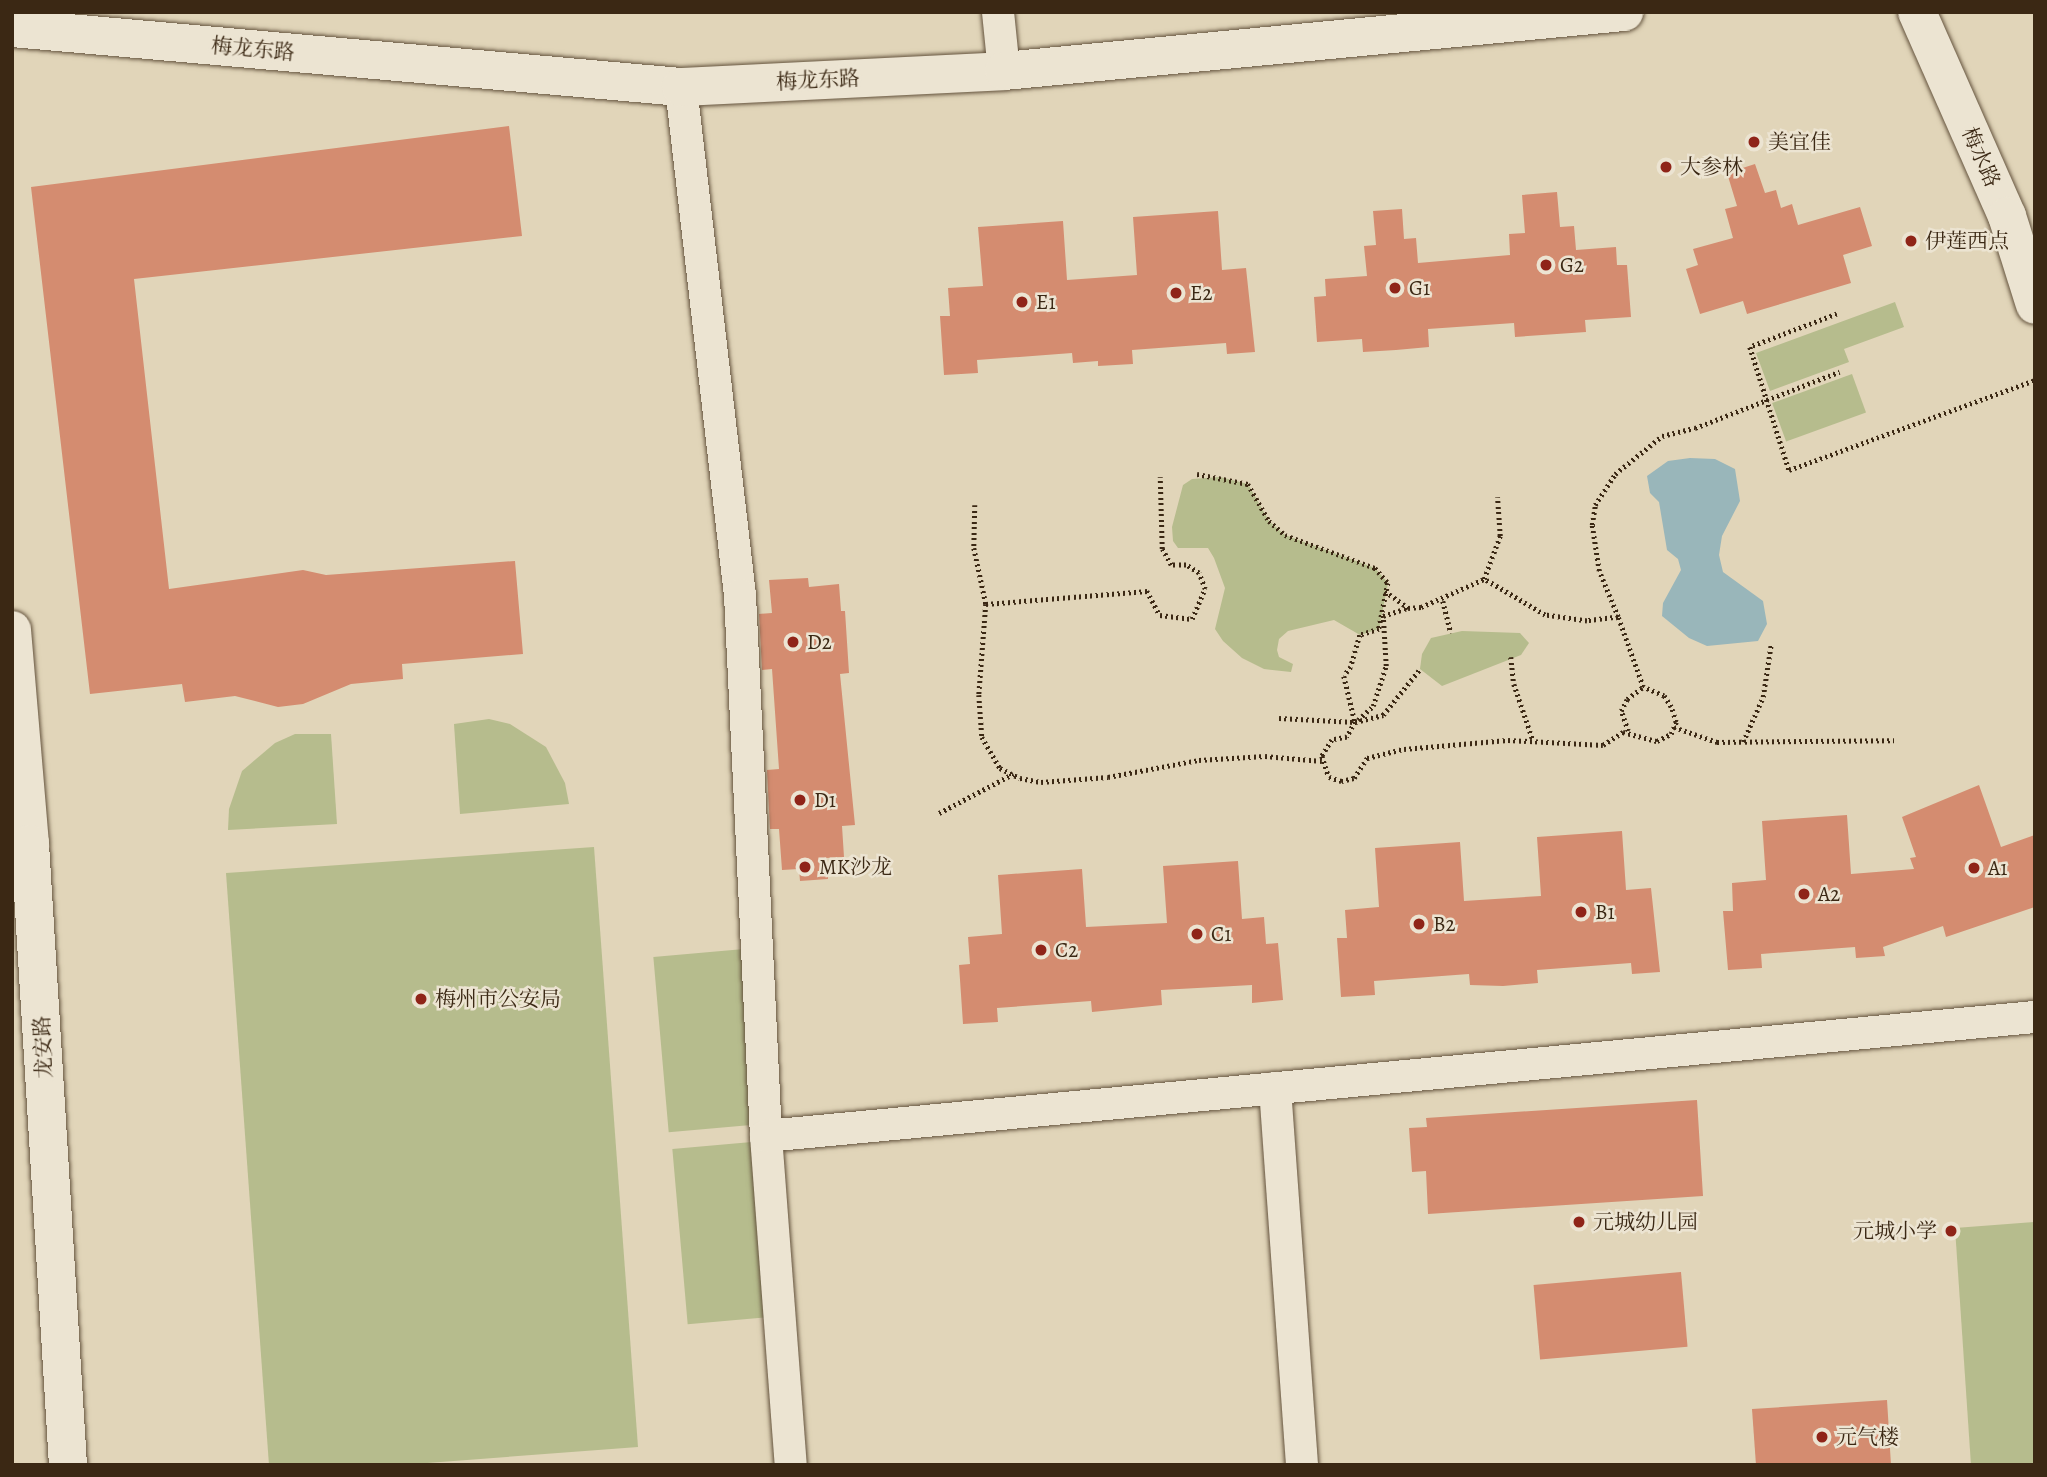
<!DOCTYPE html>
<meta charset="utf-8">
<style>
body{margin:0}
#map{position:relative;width:2047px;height:1477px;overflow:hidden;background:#e1d5b9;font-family:Alegreya,"Noto Serif SC",serif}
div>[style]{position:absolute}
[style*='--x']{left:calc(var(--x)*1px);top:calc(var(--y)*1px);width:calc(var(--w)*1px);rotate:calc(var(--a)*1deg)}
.green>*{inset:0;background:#b6bc8d;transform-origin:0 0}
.water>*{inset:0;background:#99b6ba}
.building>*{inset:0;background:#d48c70;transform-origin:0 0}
.path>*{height:4.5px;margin-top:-2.25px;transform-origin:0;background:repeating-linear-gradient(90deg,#3b2814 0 2px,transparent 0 5.5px)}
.roads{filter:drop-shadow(0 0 2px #64533d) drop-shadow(0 0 2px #64533d)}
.street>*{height:32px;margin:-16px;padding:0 16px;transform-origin:16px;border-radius:16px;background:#ece4d2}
.secondary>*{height:38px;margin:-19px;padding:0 19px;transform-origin:19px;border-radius:19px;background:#ece4d2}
.dots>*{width:19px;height:19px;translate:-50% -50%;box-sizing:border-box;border:4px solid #ece4d2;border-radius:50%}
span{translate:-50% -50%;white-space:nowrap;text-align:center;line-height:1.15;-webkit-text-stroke:5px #ece4d2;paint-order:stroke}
.street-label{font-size:21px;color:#3b2814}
.poi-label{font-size:21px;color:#3b2814}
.left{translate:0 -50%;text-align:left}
.right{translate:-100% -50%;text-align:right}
.frame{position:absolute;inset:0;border:14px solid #3b2814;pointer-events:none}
</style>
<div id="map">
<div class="green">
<i style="clip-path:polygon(1895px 302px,1904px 327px,1844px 349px,1849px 362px,1770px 391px,1756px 353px)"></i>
<i style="left:1852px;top:374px;width:41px;height:85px;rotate:70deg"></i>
<i style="clip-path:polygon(1220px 477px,1248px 484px,1269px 521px,1285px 535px,1375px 568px,1388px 583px,1379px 629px,1360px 635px,1334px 620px,1288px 631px,1279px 639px,1277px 650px,1279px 657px,1293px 664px,1291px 672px,1264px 669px,1242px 658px,1223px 641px,1215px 629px,1225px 588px,1214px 558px,1208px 548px,1178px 548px,1173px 541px,1172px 527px,1183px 485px,1192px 479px)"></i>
<i style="clip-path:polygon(1462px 631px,1520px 633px,1529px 643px,1521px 655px,1442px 686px,1420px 669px,1422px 654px,1431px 638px)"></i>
<i style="clip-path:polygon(489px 719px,510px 724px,546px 747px,565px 783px,569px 804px,460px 814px,454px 724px)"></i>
<i style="clip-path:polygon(295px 734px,331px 734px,337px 824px,228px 830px,229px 809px,242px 771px,275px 743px)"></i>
<i style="clip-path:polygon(594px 847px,638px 1447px,401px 1465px,269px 1465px,226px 873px)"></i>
<i style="left:744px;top:949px;width:176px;height:91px;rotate:85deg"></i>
<i style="left:763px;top:1141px;width:176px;height:91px;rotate:85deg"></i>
<i style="clip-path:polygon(2035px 1222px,2035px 1465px,1971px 1465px,1955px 1228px)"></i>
</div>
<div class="water">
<i style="clip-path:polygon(1690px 458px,1715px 459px,1735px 469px,1740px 501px,1722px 536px,1719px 555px,1723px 572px,1763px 601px,1767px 624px,1758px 641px,1707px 646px,1689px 638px,1662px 616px,1663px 603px,1681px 570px,1678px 559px,1667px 550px,1659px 502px,1650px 493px,1647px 476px,1668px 461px)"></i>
</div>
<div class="building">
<i style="clip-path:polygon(509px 126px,522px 236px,134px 279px,169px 589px,303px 570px,326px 575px,515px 561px,523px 654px,402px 664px,403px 679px,351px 684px,303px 704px,278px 707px,235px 696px,185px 702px,182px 684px,90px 694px,31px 187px)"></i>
<i style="clip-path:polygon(1755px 164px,1765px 193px,1776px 190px,1781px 208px,1792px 204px,1798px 225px,1860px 207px,1872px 246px,1843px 255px,1851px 283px,1747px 314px,1743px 301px,1700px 314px,1686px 269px,1698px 265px,1693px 249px,1733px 238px,1725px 209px,1737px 206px,1727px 173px)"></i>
<i style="clip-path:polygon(1557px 192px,1560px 227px,1574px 226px,1576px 250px,1616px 247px,1617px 265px,1627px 265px,1631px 317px,1585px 320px,1586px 332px,1515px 337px,1514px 323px,1428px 329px,1429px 347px,1396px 350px,1363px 352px,1362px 339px,1317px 342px,1314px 297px,1326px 296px,1325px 279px,1367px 276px,1364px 246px,1376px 245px,1373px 211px,1402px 209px,1404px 239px,1416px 238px,1418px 263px,1510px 255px,1509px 234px,1525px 233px,1522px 195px)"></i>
<i style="clip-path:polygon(1218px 211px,1222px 270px,1246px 268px,1255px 352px,1227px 354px,1226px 343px,1132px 350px,1133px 364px,1098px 366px,1098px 361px,1073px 363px,1072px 353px,977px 360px,978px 373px,944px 375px,940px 316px,950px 316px,948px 288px,983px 286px,978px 227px,1063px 221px,1067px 280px,1137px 275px,1133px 217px)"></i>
<i style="clip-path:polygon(808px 578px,809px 587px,839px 584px,841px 611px,845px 611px,849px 673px,840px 674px,855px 825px,842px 826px,844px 857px,826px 858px,828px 879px,800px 881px,799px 869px,782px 870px,779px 829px,770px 829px,767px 770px,779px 769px,772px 669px,762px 670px,759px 614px,772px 613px,769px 580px)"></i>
<i style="clip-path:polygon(1979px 785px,2001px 847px,2035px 835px,2035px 907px,1946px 937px,1943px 926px,1883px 947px,1885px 956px,1856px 958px,1855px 947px,1761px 954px,1762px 968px,1728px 970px,1723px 911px,1733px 911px,1732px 883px,1766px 880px,1762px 821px,1847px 815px,1851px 874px,1914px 869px,1910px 858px,1916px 857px,1902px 817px)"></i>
<i style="clip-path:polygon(1622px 831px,1626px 890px,1651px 888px,1660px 972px,1632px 974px,1631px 963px,1537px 970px,1538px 983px,1503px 986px,1470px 985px,1469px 974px,1374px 981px,1375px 995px,1341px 997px,1337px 938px,1347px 938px,1345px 910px,1379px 907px,1375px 848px,1460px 842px,1464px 901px,1541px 896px,1537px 837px)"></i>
<i style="clip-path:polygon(1238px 861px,1242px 919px,1264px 917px,1266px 944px,1278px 943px,1283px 1000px,1252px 1003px,1252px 985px,1161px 990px,1162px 1005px,1092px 1012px,1091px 1001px,997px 1008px,998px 1022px,963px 1024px,959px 965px,970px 964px,968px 937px,1002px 934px,998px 875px,1082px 869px,1086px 927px,1167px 923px,1163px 866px)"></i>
<i style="clip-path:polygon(1697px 1100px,1703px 1196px,1428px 1214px,1426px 1171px,1412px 1172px,1409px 1128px,1427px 1127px,1426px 1118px)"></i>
<i style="left:1681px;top:1272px;width:75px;height:148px;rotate:85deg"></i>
<i style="clip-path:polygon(1887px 1400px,1891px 1465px,1756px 1465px,1752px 1409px)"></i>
</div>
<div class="path">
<i style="--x:1837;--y:314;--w:93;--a:159.2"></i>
<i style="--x:1750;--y:347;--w:129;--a:72.4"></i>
<i style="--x:1789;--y:470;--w:262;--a:-20.1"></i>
<i style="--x:1197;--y:474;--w:52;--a:11.1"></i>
<i style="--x:1248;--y:484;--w:43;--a:60.4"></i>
<i style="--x:1269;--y:521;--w:21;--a:41"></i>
<i style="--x:1285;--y:535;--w:96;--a:20.1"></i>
<i style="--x:1375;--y:568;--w:20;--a:49"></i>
<i style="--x:1388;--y:583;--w:47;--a:101.1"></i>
<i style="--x:1379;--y:629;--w:20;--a:162"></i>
<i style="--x:1360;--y:635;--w:33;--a:106"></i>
<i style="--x:1351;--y:667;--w:11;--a:128"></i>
<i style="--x:1344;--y:676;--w:47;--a:76.6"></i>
<i style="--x:1355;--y:722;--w:17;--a:118"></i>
<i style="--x:1347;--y:737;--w:15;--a:169"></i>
<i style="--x:1332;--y:740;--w:19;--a:122"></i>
<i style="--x:1322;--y:756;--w:22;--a:72"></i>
<i style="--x:1329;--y:777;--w:13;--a:18"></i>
<i style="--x:1341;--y:781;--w:13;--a:-13"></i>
<i style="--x:1354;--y:778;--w:24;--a:-57"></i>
<i style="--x:1367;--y:758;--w:38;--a:-14"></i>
<i style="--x:1404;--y:749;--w:104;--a:-4.9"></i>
<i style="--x:1508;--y:740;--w:95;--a:3"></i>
<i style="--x:1603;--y:745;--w:24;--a:-33"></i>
<i style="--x:1623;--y:732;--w:35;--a:15"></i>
<i style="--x:1657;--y:741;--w:16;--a:-27"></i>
<i style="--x:1671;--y:734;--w:13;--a:-67"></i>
<i style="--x:1676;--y:722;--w:16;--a:-108"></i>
<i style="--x:1671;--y:707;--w:13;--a:-122"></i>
<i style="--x:1664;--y:696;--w:23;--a:-157"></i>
<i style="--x:1643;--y:687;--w:74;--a:-109.7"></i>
<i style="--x:1618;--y:617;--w:31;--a:173"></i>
<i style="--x:1587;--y:621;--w:42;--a:-171.9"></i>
<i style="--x:1545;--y:615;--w:71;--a:-149.5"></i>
<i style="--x:1484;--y:579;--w:46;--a:-69.6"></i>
<i style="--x:1500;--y:536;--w:39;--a:-94"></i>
<i style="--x:975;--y:505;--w:43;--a:91.3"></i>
<i style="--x:974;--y:548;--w:57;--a:77.9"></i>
<i style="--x:986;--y:604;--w:91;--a:94.4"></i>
<i style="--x:979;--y:695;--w:42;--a:85.9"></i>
<i style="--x:982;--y:737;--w:36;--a:60"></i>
<i style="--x:1000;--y:768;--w:22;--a:27"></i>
<i style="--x:1020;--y:778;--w:21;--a:11"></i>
<i style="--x:1041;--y:782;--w:67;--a:-4.3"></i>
<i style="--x:1108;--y:777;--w:93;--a:-10.6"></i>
<i style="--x:1199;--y:760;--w:66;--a:-3.5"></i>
<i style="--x:1265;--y:756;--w:57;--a:5"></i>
<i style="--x:1385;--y:591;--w:29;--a:36"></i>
<i style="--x:1408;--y:608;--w:13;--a:-4"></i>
<i style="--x:1421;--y:607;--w:69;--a:-24"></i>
<i style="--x:1443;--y:601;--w:33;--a:76"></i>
<i style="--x:986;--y:604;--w:162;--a:-4.6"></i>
<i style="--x:1147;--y:591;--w:27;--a:62"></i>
<i style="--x:1160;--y:615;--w:32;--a:7"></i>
<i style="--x:1192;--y:619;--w:33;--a:-67"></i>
<i style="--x:1205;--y:589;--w:17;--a:-111"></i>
<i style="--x:1199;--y:573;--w:15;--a:-148"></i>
<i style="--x:1186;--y:565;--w:15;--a:180"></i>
<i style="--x:1171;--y:565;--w:18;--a:-119"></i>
<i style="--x:1162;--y:549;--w:72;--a:-91.6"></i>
<i style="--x:1618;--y:617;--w:50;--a:-112.4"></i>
<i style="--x:1599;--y:571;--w:47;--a:-98.7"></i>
<i style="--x:1592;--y:525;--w:20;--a:-81"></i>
<i style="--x:1595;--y:505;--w:37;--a:-57"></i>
<i style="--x:1615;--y:474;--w:60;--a:-39"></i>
<i style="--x:1662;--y:436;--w:34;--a:-14"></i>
<i style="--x:1695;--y:428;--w:155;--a:-21.3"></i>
<i style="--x:1511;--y:657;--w:27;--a:84"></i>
<i style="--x:1514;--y:684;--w:59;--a:71.3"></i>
<i style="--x:1279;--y:718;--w:76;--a:3"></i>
<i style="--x:1355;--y:722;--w:29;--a:-14"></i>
<i style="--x:1383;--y:715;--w:59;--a:-51.2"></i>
<i style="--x:1358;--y:720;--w:21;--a:-43"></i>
<i style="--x:1373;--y:706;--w:42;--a:-72"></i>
<i style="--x:1386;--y:666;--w:50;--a:-93.4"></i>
<i style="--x:1383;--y:616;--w:26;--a:-18"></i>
<i style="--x:1674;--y:727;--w:46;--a:19.2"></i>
<i style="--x:1717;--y:742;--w:177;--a:-0.6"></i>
<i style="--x:1628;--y:731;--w:21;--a:-109"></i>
<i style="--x:1621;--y:711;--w:13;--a:-63"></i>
<i style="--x:1627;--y:699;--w:20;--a:-37"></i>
<i style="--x:1743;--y:742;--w:49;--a:-66"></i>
<i style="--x:1763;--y:697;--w:54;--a:-81.4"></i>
<i style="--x:939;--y:813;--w:84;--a:-27.8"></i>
</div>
<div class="roads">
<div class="street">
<i style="--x:998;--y:12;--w:59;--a:84.2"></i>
<i style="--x:681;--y:87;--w:511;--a:83.38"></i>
<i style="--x:740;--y:595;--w:542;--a:87.25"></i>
<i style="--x:766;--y:1136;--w:330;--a:85.7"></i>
<i style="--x:1275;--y:1088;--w:378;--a:85.9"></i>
<i style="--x:766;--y:1136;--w:1275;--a:-5.36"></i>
</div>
<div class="secondary">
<i style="--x:1917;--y:12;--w:223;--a:66.2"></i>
<i style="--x:2007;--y:216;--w:93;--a:72.5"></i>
<i style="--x:12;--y:28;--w:672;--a:5.04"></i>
<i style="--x:681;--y:87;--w:323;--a:-2.8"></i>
<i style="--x:1004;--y:71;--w:623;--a:-5.44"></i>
<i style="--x:12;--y:630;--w:215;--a:85.2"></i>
<i style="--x:30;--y:844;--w:622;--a:86.5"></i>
</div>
</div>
<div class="dots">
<i style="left:1754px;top:142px;background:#8f2418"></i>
<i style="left:1666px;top:167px;background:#8f2418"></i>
<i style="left:1911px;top:241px;background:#8f2418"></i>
<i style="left:1546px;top:265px;background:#8f2418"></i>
<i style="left:1395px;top:288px;background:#8f2418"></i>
<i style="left:1176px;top:293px;background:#8f2418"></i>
<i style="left:1022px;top:302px;background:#8f2418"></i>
<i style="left:793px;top:642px;background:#8f2418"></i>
<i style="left:800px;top:800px;background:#8f2418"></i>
<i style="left:805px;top:867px;background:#8f2418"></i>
<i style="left:1974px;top:868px;background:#8f2418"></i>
<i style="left:1804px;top:894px;background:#8f2418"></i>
<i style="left:1581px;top:912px;background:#8f2418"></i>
<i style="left:1419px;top:924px;background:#8f2418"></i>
<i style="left:1197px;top:934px;background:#8f2418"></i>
<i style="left:1041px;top:950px;background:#8f2418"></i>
<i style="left:421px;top:999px;background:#8f2418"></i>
<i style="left:1579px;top:1222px;background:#8f2418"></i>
<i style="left:1951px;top:1231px;background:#8f2418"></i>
<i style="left:1822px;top:1437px;background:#8f2418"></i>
</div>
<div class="street-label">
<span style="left:253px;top:49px;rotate:5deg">梅龙东路</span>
<span style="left:818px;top:80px;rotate:-3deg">梅龙东路</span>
<span style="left:1981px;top:157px;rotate:66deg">梅水路</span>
<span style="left:43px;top:1047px;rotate:-93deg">龙安路</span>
</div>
<div class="poi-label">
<span class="left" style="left:1768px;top:142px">美宜佳</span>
<span class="left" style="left:1680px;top:167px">大参林</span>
<span class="left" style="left:1925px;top:241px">伊莲西点</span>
<span class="left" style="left:1560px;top:265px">G2</span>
<span class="left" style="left:1409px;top:288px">G1</span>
<span class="left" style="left:1190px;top:293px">E2</span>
<span class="left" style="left:1036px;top:302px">E1</span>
<span class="left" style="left:807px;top:642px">D2</span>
<span class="left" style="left:814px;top:800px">D1</span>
<span class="left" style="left:819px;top:867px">MK沙龙</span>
<span class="left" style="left:1988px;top:868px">A1</span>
<span class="left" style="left:1818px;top:894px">A2</span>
<span class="left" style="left:1595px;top:912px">B1</span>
<span class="left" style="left:1433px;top:924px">B2</span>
<span class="left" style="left:1211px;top:934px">C1</span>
<span class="left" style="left:1055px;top:950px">C2</span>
<span class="left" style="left:435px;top:999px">梅州市公安局</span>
<span class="left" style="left:1593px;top:1222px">元城幼儿园</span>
<span class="right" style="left:1937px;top:1231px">元城小学</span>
<span class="left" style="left:1836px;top:1437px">元气楼</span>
</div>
<div class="frame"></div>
</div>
